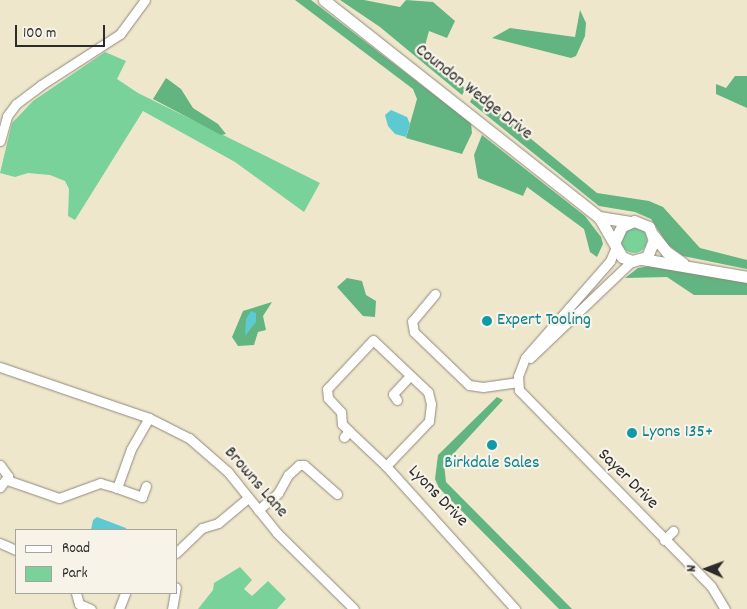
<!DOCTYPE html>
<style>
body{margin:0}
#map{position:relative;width:747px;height:609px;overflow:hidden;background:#efe7cc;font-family:Dekko,sans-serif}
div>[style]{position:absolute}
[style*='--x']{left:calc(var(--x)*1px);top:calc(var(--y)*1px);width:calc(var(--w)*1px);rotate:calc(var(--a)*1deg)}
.green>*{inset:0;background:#78d299}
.round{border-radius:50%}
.forest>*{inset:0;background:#62b481}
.water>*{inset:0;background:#5dcad1}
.roads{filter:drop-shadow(0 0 1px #8d897c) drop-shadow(0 0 1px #8d897c)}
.minor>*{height:9px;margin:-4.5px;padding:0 4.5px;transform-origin:4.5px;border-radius:4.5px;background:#fff}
.major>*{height:11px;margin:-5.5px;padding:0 5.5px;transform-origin:5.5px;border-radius:5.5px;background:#fff}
.dots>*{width:14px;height:14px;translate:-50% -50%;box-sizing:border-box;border:2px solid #f7f3e8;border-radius:50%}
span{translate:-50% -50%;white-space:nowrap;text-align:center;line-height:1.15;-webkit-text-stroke:4.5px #f7f3e8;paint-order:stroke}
.street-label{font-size:18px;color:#2b2b2b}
.culture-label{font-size:18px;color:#0d838f}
.left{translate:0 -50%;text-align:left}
.legend{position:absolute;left:15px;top:529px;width:162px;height:65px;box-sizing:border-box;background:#f7f3e8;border:1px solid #a5a39c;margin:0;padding:6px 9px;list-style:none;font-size:15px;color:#2b2b2b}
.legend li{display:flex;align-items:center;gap:10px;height:25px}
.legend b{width:25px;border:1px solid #a5a39c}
.north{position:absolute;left:682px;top:544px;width:50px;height:50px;-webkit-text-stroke:4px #f7f3e8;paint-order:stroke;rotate:272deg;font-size:14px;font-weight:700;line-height:20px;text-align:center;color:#2b2b2b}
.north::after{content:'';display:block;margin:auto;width:18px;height:22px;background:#2b2b2b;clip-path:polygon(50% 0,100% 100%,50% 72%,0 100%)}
.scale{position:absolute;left:15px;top:25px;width:90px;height:22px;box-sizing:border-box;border:2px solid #2b2b2b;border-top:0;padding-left:6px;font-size:15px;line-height:18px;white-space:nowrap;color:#2b2b2b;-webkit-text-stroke:4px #f7f3e8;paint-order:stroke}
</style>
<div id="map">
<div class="green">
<i style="clip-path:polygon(105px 52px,126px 61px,117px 79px,138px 93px,320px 183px,304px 212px,235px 162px,143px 111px,75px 220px,68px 216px,69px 189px,65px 181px,50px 175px,28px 173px,15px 177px,0 173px,12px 123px,33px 101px)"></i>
<i class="round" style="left:621px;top:227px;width:26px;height:26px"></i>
<i style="clip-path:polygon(240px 567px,252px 580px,244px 589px,252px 596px,268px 581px,286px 599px,277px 609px,198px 609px,213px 590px,214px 583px)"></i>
</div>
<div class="forest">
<i style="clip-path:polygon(295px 0,311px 0,471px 123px,472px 133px,462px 154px,406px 138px,417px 99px,413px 89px)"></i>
<i style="clip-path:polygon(340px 0,364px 0,400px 7px,406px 0,433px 2px,455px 21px,447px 38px,429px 31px,423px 53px,466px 89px,462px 95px,380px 27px)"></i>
<i style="clip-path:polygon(580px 10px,586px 23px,585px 36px,576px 56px,571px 58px,492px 38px,510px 28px,575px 37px)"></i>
<i style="clip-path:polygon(735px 76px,747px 76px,747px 108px,716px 94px,716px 84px,726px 88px)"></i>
<i style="clip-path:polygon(166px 78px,181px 89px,193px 108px,218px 124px,226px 134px,221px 135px,153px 99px)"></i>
<i style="clip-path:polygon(475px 93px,597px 193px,649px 201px,663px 207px,700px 248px,747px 260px,747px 269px,683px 256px,668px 245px,651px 219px,635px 212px,599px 206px,470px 102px)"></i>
<i style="clip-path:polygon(482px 135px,585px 216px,601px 237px,603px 244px,597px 257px,590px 252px,584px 229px,527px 187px,523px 196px,478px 178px,474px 155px)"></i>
<i style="clip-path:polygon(649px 266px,747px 280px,747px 295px,694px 295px,667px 277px,625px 278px,638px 268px)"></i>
<i style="clip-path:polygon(347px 278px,362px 281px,366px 295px,376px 301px,375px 317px,363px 316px,337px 287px)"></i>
<i style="clip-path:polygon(272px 302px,263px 316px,266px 330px,258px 332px,254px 345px,238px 346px,232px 337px,243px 311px)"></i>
<i style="clip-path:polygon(497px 397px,503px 400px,444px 464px,446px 482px,572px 609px,559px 609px,439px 488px,435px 479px,438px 455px)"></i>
</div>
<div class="water">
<i style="clip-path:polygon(391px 110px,407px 117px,410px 124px,406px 137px,395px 134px,388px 126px,385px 115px)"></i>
<i style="clip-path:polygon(251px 311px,256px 313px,256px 322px,245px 336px,246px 319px)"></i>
<i style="clip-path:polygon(97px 517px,126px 528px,126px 530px,91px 530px,93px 520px)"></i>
</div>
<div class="roads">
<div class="minor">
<i style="--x:0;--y:141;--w:26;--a:-74"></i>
<i style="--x:7;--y:116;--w:15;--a:-53"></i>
<i style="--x:16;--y:104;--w:31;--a:-37"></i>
<i style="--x:41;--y:85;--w:94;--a:-32.8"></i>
<i style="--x:120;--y:34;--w:42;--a:-53.7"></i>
<i style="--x:616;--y:247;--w:15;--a:113"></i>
<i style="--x:610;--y:261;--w:129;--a:131.2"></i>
<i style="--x:525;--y:358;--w:19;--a:111"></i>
<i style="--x:518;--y:376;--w:14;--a:86"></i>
<i style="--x:519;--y:390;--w:274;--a:45.6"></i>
<i style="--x:711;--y:586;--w:27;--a:59"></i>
<i style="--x:435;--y:294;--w:35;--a:130"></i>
<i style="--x:412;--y:321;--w:11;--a:80"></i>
<i style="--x:414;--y:332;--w:76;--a:43.9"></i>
<i style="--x:469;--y:385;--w:14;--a:8"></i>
<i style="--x:483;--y:387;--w:34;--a:-8"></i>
<i style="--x:530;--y:358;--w:141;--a:-43.6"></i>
<i style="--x:0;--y:367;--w:157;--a:18.9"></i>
<i style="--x:149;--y:418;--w:45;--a:26.6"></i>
<i style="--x:189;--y:438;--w:52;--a:41.1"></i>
<i style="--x:228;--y:472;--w:78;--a:51.2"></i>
<i style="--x:277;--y:533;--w:108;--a:44.6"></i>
<i style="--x:397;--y:400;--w:7;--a:-124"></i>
<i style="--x:393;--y:394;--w:25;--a:-47"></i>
<i style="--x:349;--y:431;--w:10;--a:-135"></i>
<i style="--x:342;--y:424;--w:12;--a:-95"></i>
<i style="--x:341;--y:412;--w:19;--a:-133"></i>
<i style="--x:328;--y:398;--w:9;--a:-96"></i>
<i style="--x:327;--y:389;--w:67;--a:-46.8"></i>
<i style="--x:373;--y:340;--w:76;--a:43.4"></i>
<i style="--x:428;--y:392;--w:12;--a:76"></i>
<i style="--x:431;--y:404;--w:17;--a:97"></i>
<i style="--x:429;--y:421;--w:62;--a:133.7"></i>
<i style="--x:386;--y:466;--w:193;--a:47.9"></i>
<i style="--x:344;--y:437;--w:8;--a:-50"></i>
<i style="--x:349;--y:431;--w:51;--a:43.4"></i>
<i style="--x:0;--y:465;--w:14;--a:54"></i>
<i style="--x:8;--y:476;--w:14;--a:126"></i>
<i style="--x:7;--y:480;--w:55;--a:19.1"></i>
<i style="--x:59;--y:498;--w:44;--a:-20.1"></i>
<i style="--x:100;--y:483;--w:18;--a:16"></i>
<i style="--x:146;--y:486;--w:12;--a:110"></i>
<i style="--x:142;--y:497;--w:27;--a:-160"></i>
<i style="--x:117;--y:488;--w:41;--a:-70.3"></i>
<i style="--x:131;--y:449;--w:36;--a:-60"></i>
<i style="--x:258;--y:510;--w:26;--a:-40"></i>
<i style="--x:278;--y:493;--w:21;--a:-61"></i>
<i style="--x:288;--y:475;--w:15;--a:-42"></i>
<i style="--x:299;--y:465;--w:5;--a:0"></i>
<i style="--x:304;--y:465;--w:44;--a:41.3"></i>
<i style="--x:664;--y:540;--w:13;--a:-45"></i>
<i style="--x:0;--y:543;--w:17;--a:24"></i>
<i style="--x:176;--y:553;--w:36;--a:-44"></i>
<i style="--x:202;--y:528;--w:17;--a:-17"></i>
<i style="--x:218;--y:523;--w:39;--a:-40"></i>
<i style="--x:76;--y:593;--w:11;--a:75"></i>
<i style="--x:79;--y:604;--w:13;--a:23"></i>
<i style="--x:119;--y:609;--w:17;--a:-69"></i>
<i style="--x:172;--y:609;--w:22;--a:-80"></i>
</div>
<div class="major">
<i style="--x:324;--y:0;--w:350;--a:38.3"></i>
<i style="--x:599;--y:217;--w:46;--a:60.1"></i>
<i style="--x:622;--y:257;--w:11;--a:22"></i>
<i style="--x:632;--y:261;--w:16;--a:-15"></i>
<i style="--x:647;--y:257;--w:18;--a:-68"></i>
<i style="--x:654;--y:240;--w:14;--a:-111"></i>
<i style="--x:649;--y:227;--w:16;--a:-158"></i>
<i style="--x:634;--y:221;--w:13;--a:157"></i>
<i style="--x:622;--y:226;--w:17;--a:115"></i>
<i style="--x:599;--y:217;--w:30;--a:9"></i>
<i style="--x:653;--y:235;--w:22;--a:51"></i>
<i style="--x:667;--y:252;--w:19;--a:35"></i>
<i style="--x:642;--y:259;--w:107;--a:9.7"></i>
</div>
</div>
<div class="dots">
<i style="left:487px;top:321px;background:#0f9aa8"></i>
<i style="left:632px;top:433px;background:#0f9aa8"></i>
<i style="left:492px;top:445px;background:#0f9aa8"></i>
</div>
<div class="street-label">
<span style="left:473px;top:93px;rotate:38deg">Coundon Wedge Drive</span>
<span style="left:627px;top:480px;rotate:45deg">Sayer Drive</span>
<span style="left:255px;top:483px;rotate:49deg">Browns Lane</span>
<span style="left:437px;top:497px;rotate:46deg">Lyons Drive</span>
</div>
<div class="culture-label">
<span class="left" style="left:497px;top:321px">Expert Tooling</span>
<span class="left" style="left:642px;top:433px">Lyons 135+</span>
<span style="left:492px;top:464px">Birkdale Sales</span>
</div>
<ul class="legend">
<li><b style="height:6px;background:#fff"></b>Road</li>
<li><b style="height:14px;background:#78d299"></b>Park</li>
</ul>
<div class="north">N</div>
<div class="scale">100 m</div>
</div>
